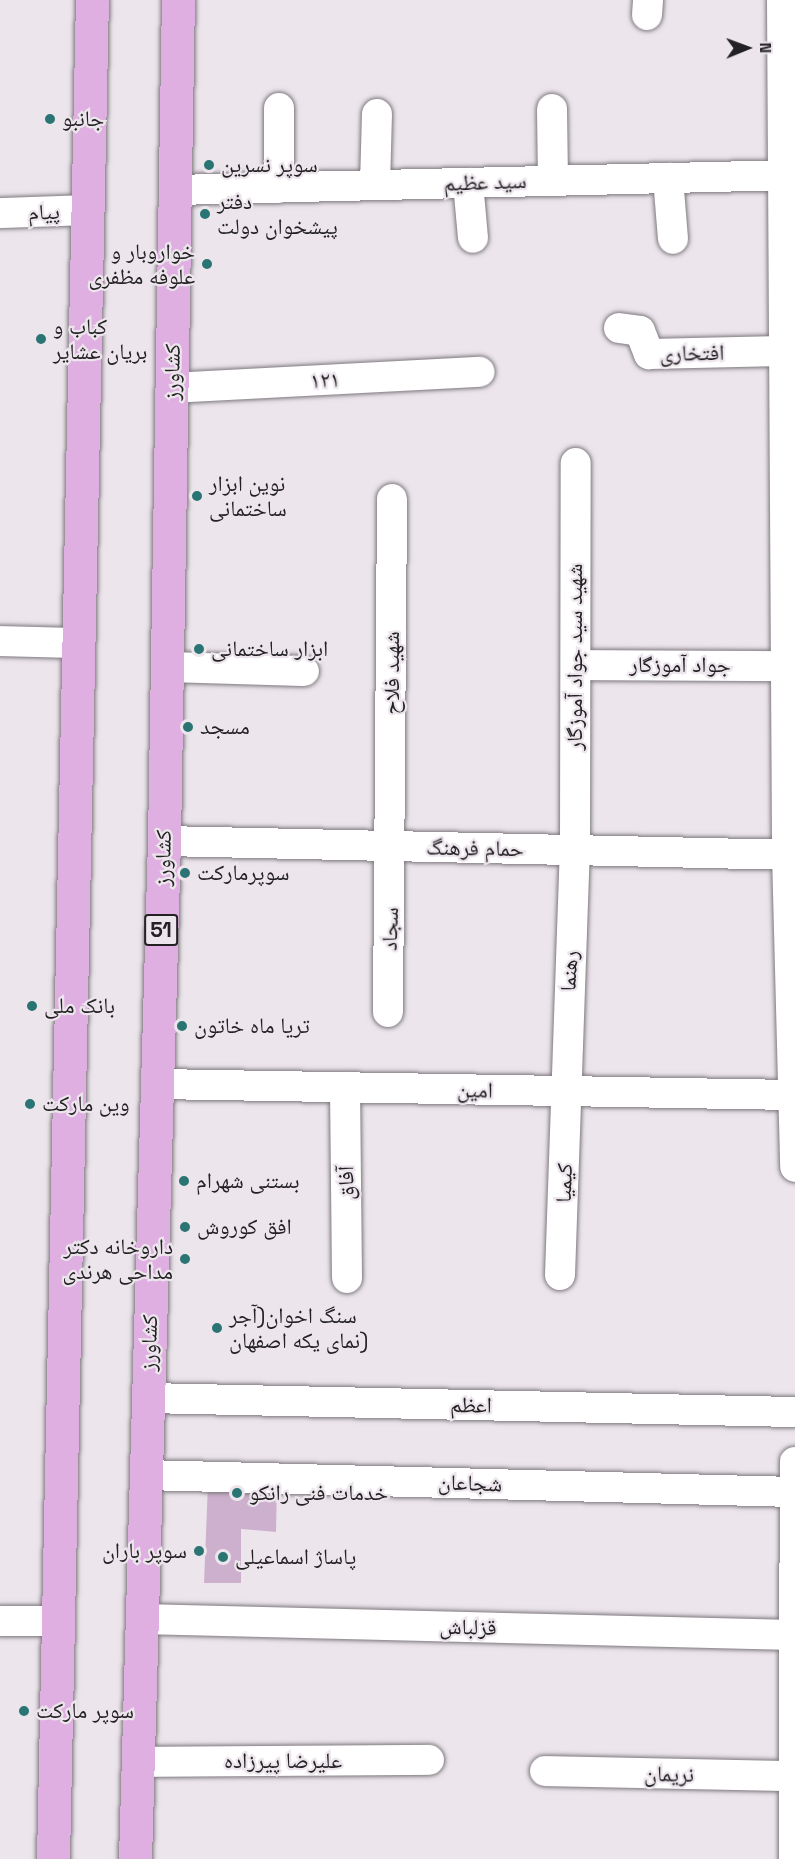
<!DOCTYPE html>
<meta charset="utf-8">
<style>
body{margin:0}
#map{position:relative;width:795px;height:1859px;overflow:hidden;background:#ece6ec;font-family:"Space Grotesk","Noto Naskh Arabic",sans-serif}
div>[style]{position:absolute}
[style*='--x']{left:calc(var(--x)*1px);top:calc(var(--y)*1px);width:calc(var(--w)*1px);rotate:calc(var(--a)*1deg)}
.building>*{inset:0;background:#cdb0cd}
.roads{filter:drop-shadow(0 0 2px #7e797e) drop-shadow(0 0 2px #7e797e)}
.minor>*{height:30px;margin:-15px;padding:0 15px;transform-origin:15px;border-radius:15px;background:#fff}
.major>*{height:33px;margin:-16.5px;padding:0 16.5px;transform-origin:16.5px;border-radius:16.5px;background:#deafe0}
.dots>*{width:16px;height:16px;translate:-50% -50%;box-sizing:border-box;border:3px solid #ece6ec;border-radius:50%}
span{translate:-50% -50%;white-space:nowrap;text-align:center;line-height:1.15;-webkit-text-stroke:4.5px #ece6ec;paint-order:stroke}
.shield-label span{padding:2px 4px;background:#ece6ec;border:2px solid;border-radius:4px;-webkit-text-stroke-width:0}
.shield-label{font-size:21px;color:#232123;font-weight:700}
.poi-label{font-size:22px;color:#232123}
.left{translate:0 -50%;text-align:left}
.right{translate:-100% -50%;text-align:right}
.street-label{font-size:22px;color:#232123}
.north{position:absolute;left:717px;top:18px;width:60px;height:60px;-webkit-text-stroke:4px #ece6ec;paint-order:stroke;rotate:89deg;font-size:16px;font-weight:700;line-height:24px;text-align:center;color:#232123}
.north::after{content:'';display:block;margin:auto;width:21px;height:27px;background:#232123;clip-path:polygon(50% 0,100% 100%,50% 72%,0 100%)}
</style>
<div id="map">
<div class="building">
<i style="clip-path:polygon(208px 1483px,277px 1485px,276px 1532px,241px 1529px,241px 1583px,204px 1583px)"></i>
</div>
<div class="roads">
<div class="minor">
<i style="--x:782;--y:0;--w:854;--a:89.66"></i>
<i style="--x:787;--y:854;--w:313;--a:88.5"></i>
<i style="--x:647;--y:15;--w:15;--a:-86"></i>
<i style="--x:552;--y:109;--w:72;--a:89.2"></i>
<i style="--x:668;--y:178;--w:61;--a:85.3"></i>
<i style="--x:468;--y:183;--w:55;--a:84.8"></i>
<i style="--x:375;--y:185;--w:71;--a:-88.4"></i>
<i style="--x:279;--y:188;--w:80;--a:-90"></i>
<i style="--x:175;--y:190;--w:620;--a:-1.39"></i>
<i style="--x:0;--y:213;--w:88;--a:-2"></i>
<i style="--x:619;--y:328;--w:21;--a:8"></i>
<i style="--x:640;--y:331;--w:25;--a:69"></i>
<i style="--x:649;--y:354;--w:133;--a:-1.3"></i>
<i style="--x:171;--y:388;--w:309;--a:-3"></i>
<i style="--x:0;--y:641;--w:79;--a:1.5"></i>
<i style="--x:576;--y:665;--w:209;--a:0.3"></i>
<i style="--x:167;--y:667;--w:137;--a:1.7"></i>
<i style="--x:164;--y:841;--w:631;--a:1.27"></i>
<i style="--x:388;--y:1012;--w:513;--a:-89.55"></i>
<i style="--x:157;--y:1084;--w:636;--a:0.99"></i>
<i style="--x:345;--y:1087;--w:191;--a:89.4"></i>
<i style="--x:560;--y:1275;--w:425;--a:-88"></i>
<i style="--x:575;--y:850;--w:387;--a:-89.9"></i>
<i style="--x:147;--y:1398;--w:648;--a:1.24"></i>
<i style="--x:145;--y:1475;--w:650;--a:1.5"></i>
<i style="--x:141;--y:1619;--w:653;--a:1.4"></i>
<i style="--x:0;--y:1621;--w:59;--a:0"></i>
<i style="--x:137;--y:1762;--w:292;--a:-0.4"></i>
<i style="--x:545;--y:1771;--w:249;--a:1.2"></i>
<i style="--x:794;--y:1859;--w:397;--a:-89.9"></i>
</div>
<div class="major">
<i style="--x:53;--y:1859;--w:1859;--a:-88.8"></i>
<i style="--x:135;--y:1859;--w:1018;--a:-88.37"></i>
<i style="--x:164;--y:841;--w:841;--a:-89.05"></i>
</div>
</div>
<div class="dots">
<i style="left:50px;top:119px;background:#2a7474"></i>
<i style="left:209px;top:165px;background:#2a7474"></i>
<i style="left:205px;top:214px;background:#2a7474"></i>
<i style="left:207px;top:264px;background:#2a7474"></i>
<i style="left:41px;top:339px;background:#2a7474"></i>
<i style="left:197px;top:496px;background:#2a7474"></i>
<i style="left:199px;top:649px;background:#2a7474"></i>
<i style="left:188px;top:727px;background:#2a7474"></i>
<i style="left:185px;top:873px;background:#2a7474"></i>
<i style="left:32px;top:1006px;background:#2a7474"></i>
<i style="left:182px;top:1026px;background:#2a7474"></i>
<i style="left:30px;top:1104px;background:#2a7474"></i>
<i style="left:184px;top:1181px;background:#2a7474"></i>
<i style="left:185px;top:1227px;background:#2a7474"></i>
<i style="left:185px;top:1259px;background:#2a7474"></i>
<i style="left:217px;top:1328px;background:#2a7474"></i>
<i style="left:237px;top:1493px;background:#2a7474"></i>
<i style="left:199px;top:1551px;background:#2a7474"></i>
<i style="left:223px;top:1557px;background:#2a7474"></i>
<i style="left:24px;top:1711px;background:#2a7474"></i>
</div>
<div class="shield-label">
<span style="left:161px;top:930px">51</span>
</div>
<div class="poi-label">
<span class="left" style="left:62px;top:119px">جانبو</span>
<span class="left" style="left:221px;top:165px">سوپر نسرین</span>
<span class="left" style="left:217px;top:214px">دفتر<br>پیشخوان دولت</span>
<span class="right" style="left:195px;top:264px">خواروبار و<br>علوفه مظفری</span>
<span class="left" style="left:53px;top:339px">کباب و<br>بریان عشایر</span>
<span class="left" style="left:209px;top:496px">نوین ابزار<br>ساختمانی</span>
<span class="left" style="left:211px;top:649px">ابزار ساختمانی</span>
<span class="left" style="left:200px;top:727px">مسجد</span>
<span class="left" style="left:197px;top:873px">سوپرمارکت</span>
<span class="left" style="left:44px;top:1006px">بانک ملی</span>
<span class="left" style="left:194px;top:1026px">تریا ماه خاتون</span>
<span class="left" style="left:42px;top:1104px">وین مارکت</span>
<span class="left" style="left:196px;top:1181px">بستنی شهرام</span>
<span class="left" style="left:197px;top:1227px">افق کوروش</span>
<span class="right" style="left:173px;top:1259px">داروخانه دکتر<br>مداحی هرندی</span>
<span class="left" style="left:229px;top:1328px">سنگ اخوان(آجر<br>نمای یکه اصفهان)</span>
<span class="left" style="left:249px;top:1493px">خدمات فنی رانکو</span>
<span class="right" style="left:187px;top:1551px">سوپر باران</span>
<span class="left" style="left:235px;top:1557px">پاساژ اسماعیلی</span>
<span class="left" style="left:36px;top:1711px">سوپر مارکت</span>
</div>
<div class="street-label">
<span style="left:485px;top:182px;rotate:-2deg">سید عظیم</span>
<span style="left:44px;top:212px;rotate:-2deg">پیام</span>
<span style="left:692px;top:353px;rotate:-1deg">افتخاری</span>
<span style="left:172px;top:372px;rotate:-89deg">کشاورز</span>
<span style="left:325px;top:380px;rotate:-3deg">۱۲۱</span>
<span style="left:575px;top:657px;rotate:-90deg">شهید سید جواد آموزگار</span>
<span style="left:680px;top:665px">جواد آموزگار</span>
<span style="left:392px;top:673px;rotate:-90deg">شهید فلاح</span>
<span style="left:475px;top:848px;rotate:1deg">حمام فرهنگ</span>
<span style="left:163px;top:858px;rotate:-89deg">کشاورز</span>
<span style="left:390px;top:929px;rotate:-88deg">سجاد</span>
<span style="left:569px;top:971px;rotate:-87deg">رهنما</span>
<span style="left:475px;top:1090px;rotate:1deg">امین</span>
<span style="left:346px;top:1183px;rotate:-91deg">آفاق</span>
<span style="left:564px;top:1183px;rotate:-88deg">کیمیا</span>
<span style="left:149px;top:1343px;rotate:-88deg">کشاورز</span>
<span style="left:471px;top:1405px;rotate:1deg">اعظم</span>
<span style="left:470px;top:1483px;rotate:2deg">شجاعان</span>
<span style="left:468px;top:1627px;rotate:1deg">قزلباش</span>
<span style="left:283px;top:1761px">علیرضا پیرزاده</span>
<span style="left:669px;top:1774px;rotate:1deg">نریمان</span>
</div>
<div class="north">N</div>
</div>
